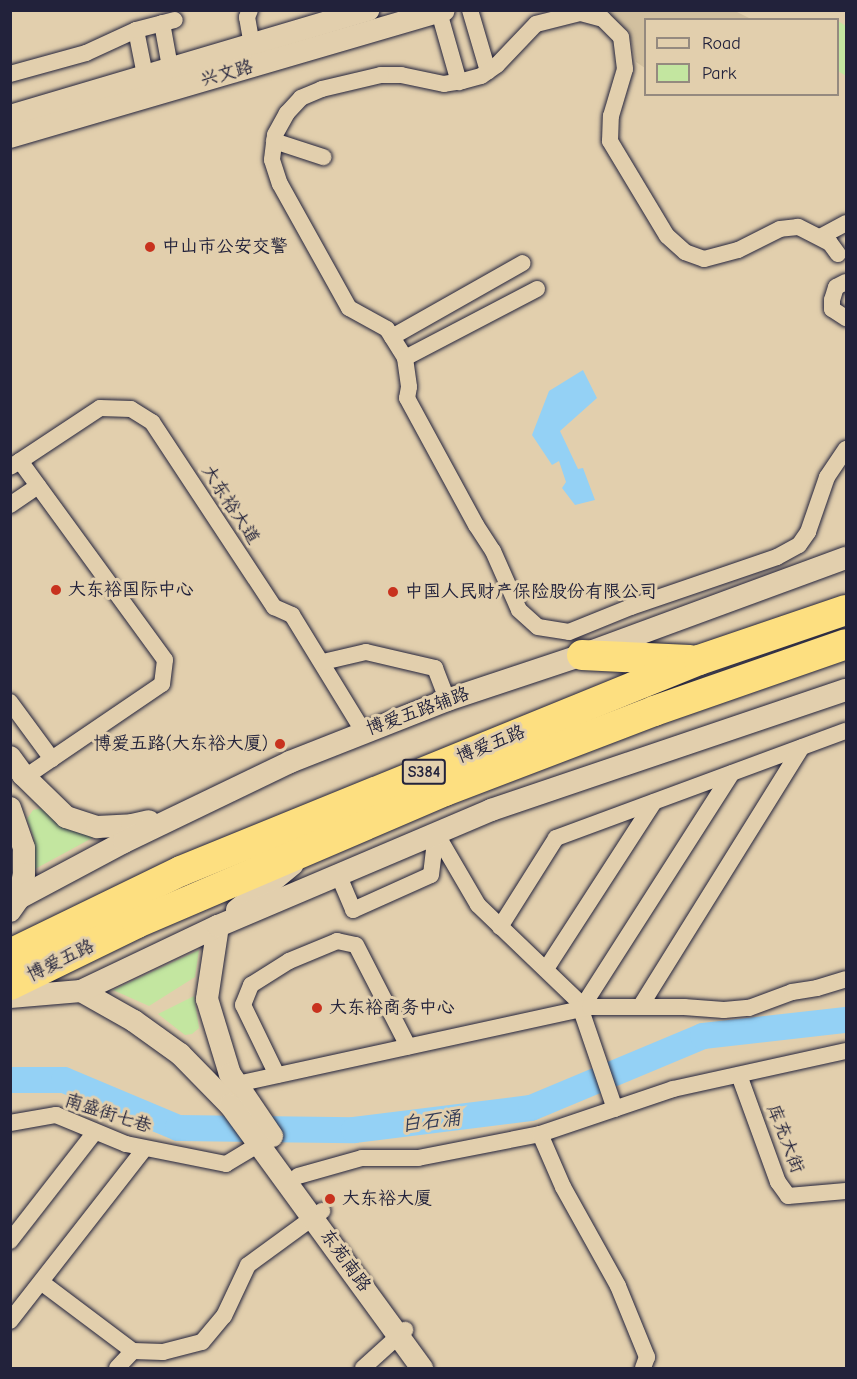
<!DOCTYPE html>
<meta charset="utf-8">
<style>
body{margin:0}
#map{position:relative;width:857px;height:1379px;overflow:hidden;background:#e2cfad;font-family:"Comic Neue","LXGW WenKai TC",sans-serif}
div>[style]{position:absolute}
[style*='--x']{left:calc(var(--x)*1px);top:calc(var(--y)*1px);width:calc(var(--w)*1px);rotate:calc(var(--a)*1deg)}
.built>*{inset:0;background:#d2c09f}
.green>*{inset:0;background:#c3e6a0}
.water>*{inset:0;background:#94d1f5}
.river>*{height:26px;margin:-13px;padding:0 13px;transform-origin:13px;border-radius:13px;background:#94d1f5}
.roads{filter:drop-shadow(0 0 2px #22223b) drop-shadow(0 0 2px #22223b)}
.street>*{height:16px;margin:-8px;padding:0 8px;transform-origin:8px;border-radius:8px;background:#e2cfad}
.secondary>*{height:22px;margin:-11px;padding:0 11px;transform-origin:11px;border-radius:11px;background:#e2cfad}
.highway>*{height:30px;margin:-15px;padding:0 15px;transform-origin:15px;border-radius:15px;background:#fddf80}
.dots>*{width:16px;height:16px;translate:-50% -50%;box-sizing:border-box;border:3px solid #e2cfad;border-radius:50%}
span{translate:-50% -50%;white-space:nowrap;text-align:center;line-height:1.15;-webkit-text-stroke:6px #e2cfad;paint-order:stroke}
.shield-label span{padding:2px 4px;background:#e2cfad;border:2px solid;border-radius:4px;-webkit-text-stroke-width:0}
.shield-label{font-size:16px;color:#22223b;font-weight:700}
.street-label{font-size:18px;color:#22223b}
.poi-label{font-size:18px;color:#22223b}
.left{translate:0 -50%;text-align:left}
.right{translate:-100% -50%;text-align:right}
.water-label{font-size:20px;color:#333c57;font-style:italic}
.frame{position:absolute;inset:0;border:12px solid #22223b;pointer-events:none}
.legend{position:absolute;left:644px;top:18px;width:195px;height:78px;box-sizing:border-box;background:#e2cfad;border:2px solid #958a7f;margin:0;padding:8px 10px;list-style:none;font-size:18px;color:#22223b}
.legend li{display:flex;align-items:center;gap:12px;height:30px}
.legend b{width:30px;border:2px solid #958a7f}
</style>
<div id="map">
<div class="built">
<i style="clip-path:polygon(605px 11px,735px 11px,751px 19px,646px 20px,645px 68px,636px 62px,629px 32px)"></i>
</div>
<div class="green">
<i style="clip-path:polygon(838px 21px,846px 26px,846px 76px,838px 71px)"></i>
<i style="clip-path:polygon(43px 808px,94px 837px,35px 869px,34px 838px,27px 819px,33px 810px)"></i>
<i style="clip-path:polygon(199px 950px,195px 977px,149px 1006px,113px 990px)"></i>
<i style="clip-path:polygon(194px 996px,199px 1028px,192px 1034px,185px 1035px,158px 1014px)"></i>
</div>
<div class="water">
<i style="clip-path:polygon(583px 370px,597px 398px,560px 431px,578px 469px,583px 468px,595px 500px,575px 505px,562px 488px,566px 482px,559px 461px,552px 465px,532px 435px,549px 391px)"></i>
</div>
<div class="river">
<i style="--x:10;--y:1080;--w:54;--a:0"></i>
<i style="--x:64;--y:1080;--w:124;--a:22.8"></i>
<i style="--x:178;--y:1128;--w:176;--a:0.7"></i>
<i style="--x:354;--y:1130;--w:178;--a:-7.1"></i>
<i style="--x:531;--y:1108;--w:186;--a:-22.7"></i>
<i style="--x:703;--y:1036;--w:144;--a:-6.4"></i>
</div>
<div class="roads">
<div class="street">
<i style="--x:250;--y:10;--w:8;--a:113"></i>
<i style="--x:247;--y:17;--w:27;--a:80"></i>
<i style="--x:470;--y:10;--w:64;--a:73.6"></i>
<i style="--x:439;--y:12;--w:73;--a:74.1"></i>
<i style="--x:162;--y:23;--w:45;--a:79.7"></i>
<i style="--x:136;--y:30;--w:46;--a:78.7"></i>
<i style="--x:10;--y:74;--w:79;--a:-15.4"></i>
<i style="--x:86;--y:53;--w:55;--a:-24.7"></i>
<i style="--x:136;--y:30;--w:40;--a:-14.4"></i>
<i style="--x:274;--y:141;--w:52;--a:18.1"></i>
<i style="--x:820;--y:237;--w:30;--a:-28"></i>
<i style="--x:838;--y:254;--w:14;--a:-126"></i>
<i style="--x:830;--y:243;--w:36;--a:-153"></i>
<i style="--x:798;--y:227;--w:18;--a:174"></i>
<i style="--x:780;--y:229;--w:47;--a:153.4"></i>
<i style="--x:738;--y:250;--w:35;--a:165"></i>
<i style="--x:704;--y:259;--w:20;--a:-160"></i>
<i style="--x:685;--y:252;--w:24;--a:-138"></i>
<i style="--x:667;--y:236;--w:111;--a:-121"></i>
<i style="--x:610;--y:141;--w:25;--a:-88"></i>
<i style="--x:611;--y:116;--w:49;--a:-73.4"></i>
<i style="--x:625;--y:69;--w:32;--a:-97"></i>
<i style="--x:621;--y:37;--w:25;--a:-135"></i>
<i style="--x:603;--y:19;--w:24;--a:-165"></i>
<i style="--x:580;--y:13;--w:45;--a:166"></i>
<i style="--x:536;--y:24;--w:57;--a:133.6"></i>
<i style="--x:497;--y:65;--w:19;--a:145"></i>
<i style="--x:481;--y:76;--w:20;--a:165"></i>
<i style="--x:462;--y:81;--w:18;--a:171"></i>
<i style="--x:444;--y:84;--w:44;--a:-168.2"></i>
<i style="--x:401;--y:75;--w:20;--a:180"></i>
<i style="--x:381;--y:75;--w:61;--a:166.7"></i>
<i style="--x:322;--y:89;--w:23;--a:157"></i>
<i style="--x:301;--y:98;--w:21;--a:133"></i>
<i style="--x:287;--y:113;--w:25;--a:119"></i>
<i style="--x:275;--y:135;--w:25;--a:97"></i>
<i style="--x:272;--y:160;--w:25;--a:72"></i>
<i style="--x:280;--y:184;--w:142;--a:60.9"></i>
<i style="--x:349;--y:308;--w:43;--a:28.9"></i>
<i style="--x:387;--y:329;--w:34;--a:58"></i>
<i style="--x:405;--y:358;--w:29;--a:82"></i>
<i style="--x:409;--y:387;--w:11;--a:100"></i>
<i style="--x:407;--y:398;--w:145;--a:61.5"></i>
<i style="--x:476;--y:525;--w:31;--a:57"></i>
<i style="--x:493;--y:551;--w:64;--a:66.2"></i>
<i style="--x:519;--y:610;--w:25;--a:42"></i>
<i style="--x:538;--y:627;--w:31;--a:9"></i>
<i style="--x:569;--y:632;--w:67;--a:-22"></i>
<i style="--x:631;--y:607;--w:154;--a:-18.9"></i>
<i style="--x:777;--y:557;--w:25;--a:-29"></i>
<i style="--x:799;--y:545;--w:16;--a:-55"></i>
<i style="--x:808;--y:532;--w:58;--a:-70.9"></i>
<i style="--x:827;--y:477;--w:34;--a:-56"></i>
<i style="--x:846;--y:282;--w:11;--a:153"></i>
<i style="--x:836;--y:287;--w:14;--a:107"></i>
<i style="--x:832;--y:300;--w:9;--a:90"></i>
<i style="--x:832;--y:309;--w:17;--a:33"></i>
<i style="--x:392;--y:337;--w:150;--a:-29.5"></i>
<i style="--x:405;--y:358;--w:149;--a:-27.6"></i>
<i style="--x:20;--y:461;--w:96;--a:-33.5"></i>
<i style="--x:100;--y:408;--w:31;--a:2"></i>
<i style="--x:131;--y:409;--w:25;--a:32"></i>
<i style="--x:152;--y:422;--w:222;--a:56.6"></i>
<i style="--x:274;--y:607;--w:20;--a:24"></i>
<i style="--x:292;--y:615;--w:136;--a:58.5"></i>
<i style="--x:10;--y:467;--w:12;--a:-31"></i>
<i style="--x:20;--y:461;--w:246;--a:53.9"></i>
<i style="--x:165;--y:660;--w:24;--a:97"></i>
<i style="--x:162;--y:684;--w:166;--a:145.8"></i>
<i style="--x:10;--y:505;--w:34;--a:-34"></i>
<i style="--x:323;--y:662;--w:44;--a:-13.1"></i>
<i style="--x:366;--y:652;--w:71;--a:13.1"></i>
<i style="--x:435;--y:668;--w:34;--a:69"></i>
<i style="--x:10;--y:702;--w:71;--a:53.6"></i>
<i style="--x:436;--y:833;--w:83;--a:59.7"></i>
<i style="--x:478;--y:905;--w:139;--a:43.8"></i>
<i style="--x:578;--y:1001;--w:114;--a:71.1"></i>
<i style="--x:338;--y:874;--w:39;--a:67"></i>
<i style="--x:353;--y:910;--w:85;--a:-24.2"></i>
<i style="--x:431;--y:875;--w:42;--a:-83.2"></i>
<i style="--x:500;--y:927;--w:105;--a:-57.8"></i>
<i style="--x:556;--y:838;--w:309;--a:-20.3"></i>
<i style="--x:546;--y:969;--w:199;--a:-57.1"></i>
<i style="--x:640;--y:1007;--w:306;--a:-58.1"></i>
<i style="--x:581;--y:1009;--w:280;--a:-57.4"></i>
<i style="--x:277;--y:1075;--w:78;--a:-115.9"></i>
<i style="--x:243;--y:1005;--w:22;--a:-68"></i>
<i style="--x:251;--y:985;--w:45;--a:-32.3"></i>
<i style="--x:289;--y:961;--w:52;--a:-22.6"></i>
<i style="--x:337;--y:941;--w:19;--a:12"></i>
<i style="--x:356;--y:945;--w:114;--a:62.8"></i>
<i style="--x:739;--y:1075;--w:114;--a:70"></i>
<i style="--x:778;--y:1182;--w:17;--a:54"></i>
<i style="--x:788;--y:1196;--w:58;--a:-4.9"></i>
<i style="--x:237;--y:1084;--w:361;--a:-12.3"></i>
<i style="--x:590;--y:1007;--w:94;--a:0"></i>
<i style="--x:684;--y:1007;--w:40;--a:4.3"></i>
<i style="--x:724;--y:1010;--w:25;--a:-5"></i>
<i style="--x:749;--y:1008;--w:46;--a:-20.4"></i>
<i style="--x:792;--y:992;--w:25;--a:-9"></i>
<i style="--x:817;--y:988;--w:30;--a:-17"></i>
<i style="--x:10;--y:1123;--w:47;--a:-9.9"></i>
<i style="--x:56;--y:1115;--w:76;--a:22.5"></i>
<i style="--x:126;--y:1144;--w:102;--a:11.3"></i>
<i style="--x:226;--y:1164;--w:39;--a:-31"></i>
<i style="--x:540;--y:1134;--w:58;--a:66.5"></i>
<i style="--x:563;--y:1187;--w:113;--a:60.9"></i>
<i style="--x:618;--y:1286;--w:77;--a:67.8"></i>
<i style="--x:647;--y:1357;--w:12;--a:110"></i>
<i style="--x:298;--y:1176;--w:66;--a:-15.7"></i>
<i style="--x:362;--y:1158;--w:56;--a:0"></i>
<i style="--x:418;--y:1158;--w:124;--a:-11.1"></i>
<i style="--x:540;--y:1134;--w:140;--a:-18.7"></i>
<i style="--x:673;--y:1089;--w:177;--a:-12.4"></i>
<i style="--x:10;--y:1241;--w:138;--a:-52.1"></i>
<i style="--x:41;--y:1282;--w:115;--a:36.9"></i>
<i style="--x:133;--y:1351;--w:30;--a:2"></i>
<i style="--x:163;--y:1352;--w:40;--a:-14.4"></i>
<i style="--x:202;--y:1342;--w:34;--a:-50"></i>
<i style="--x:224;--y:1316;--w:56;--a:-64.8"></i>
<i style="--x:248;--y:1265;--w:92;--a:-36.1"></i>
<i style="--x:10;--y:1321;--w:219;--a:-52"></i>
<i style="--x:117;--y:1368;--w:23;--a:-47"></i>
<i style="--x:363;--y:1368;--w:57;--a:-42.1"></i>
</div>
<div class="secondary">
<i style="--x:10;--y:116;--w:374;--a:-16.5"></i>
<i style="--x:10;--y:137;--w:452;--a:-16.3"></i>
<i style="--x:10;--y:757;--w:22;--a:54"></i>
<i style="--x:23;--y:775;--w:60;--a:44.3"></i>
<i style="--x:66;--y:817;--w:33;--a:18"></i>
<i style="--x:97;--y:827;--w:35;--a:-3"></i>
<i style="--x:132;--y:825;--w:17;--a:-13"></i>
<i style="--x:10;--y:808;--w:42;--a:70.7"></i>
<i style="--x:24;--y:848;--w:26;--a:90"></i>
<i style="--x:24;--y:874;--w:25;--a:102"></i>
<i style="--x:237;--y:910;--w:72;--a:-39.4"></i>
<i style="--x:10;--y:911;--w:16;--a:-55"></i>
<i style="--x:19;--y:898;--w:119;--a:-28.1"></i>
<i style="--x:124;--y:842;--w:184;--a:-25.7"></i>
<i style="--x:290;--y:762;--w:169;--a:-21.5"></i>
<i style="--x:447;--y:700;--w:142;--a:-18.4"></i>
<i style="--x:582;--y:655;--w:281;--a:-20.2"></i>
<i style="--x:218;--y:926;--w:74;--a:98.6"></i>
<i style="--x:207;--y:999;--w:78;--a:73"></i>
<i style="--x:230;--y:1074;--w:75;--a:55.9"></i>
<i style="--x:81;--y:991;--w:61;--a:29.5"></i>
<i style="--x:134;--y:1021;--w:57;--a:35.7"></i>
<i style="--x:180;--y:1054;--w:71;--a:45.6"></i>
<i style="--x:230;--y:1105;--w:326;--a:53.9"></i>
<i style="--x:10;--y:997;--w:71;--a:-4.8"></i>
<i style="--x:81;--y:991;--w:152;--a:-25.4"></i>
<i style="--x:218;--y:926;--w:297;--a:-23"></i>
<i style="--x:491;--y:810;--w:375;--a:-18.7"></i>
</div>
<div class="highway">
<i style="--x:582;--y:655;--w:108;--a:2.7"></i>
<i style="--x:10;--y:954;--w:190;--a:-25.9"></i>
<i style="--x:181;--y:871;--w:559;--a:-22.16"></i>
<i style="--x:699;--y:660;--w:155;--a:-18.8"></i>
<i style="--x:10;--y:985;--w:141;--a:-26"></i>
<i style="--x:137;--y:923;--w:335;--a:-23.2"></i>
<i style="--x:445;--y:791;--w:224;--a:-20.9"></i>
<i style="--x:654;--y:711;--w:203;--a:-19.2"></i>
</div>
</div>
<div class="dots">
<i style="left:150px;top:247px;background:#c8321e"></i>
<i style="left:56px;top:590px;background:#c8321e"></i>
<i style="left:393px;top:592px;background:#c8321e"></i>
<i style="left:280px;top:744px;background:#c8321e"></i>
<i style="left:317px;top:1008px;background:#c8321e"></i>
<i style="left:330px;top:1199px;background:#c8321e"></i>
</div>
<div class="shield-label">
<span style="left:424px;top:772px">S384</span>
</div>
<div class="street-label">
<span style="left:227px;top:74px;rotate:-16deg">兴文路</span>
<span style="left:230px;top:505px;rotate:57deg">大东裕大道</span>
<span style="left:418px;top:712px;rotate:-20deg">博爱五路辅路</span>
<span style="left:491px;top:745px;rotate:-22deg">博爱五路</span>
<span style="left:61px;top:961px;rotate:-26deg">博爱五路</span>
<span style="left:108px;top:1114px;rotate:18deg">南盛街七巷</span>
<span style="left:785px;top:1139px;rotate:69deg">库充大街</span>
<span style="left:345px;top:1261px;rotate:54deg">东苑南路</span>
</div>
<div class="poi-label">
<span class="left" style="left:162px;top:247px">中山市公安交警</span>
<span class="left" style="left:68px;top:590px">大东裕国际中心</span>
<span class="left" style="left:405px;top:592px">中国人民财产保险股份有限公司</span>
<span class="right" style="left:268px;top:744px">博爱五路(大东裕大厦)</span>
<span class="left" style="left:329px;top:1008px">大东裕商务中心</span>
<span class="left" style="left:342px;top:1199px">大东裕大厦</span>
</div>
<div class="water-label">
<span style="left:431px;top:1121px;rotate:-7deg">白石涌</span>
</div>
<div class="frame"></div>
<ul class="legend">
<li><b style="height:8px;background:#e2cfad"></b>Road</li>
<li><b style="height:16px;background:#c3e6a0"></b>Park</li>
</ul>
</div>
